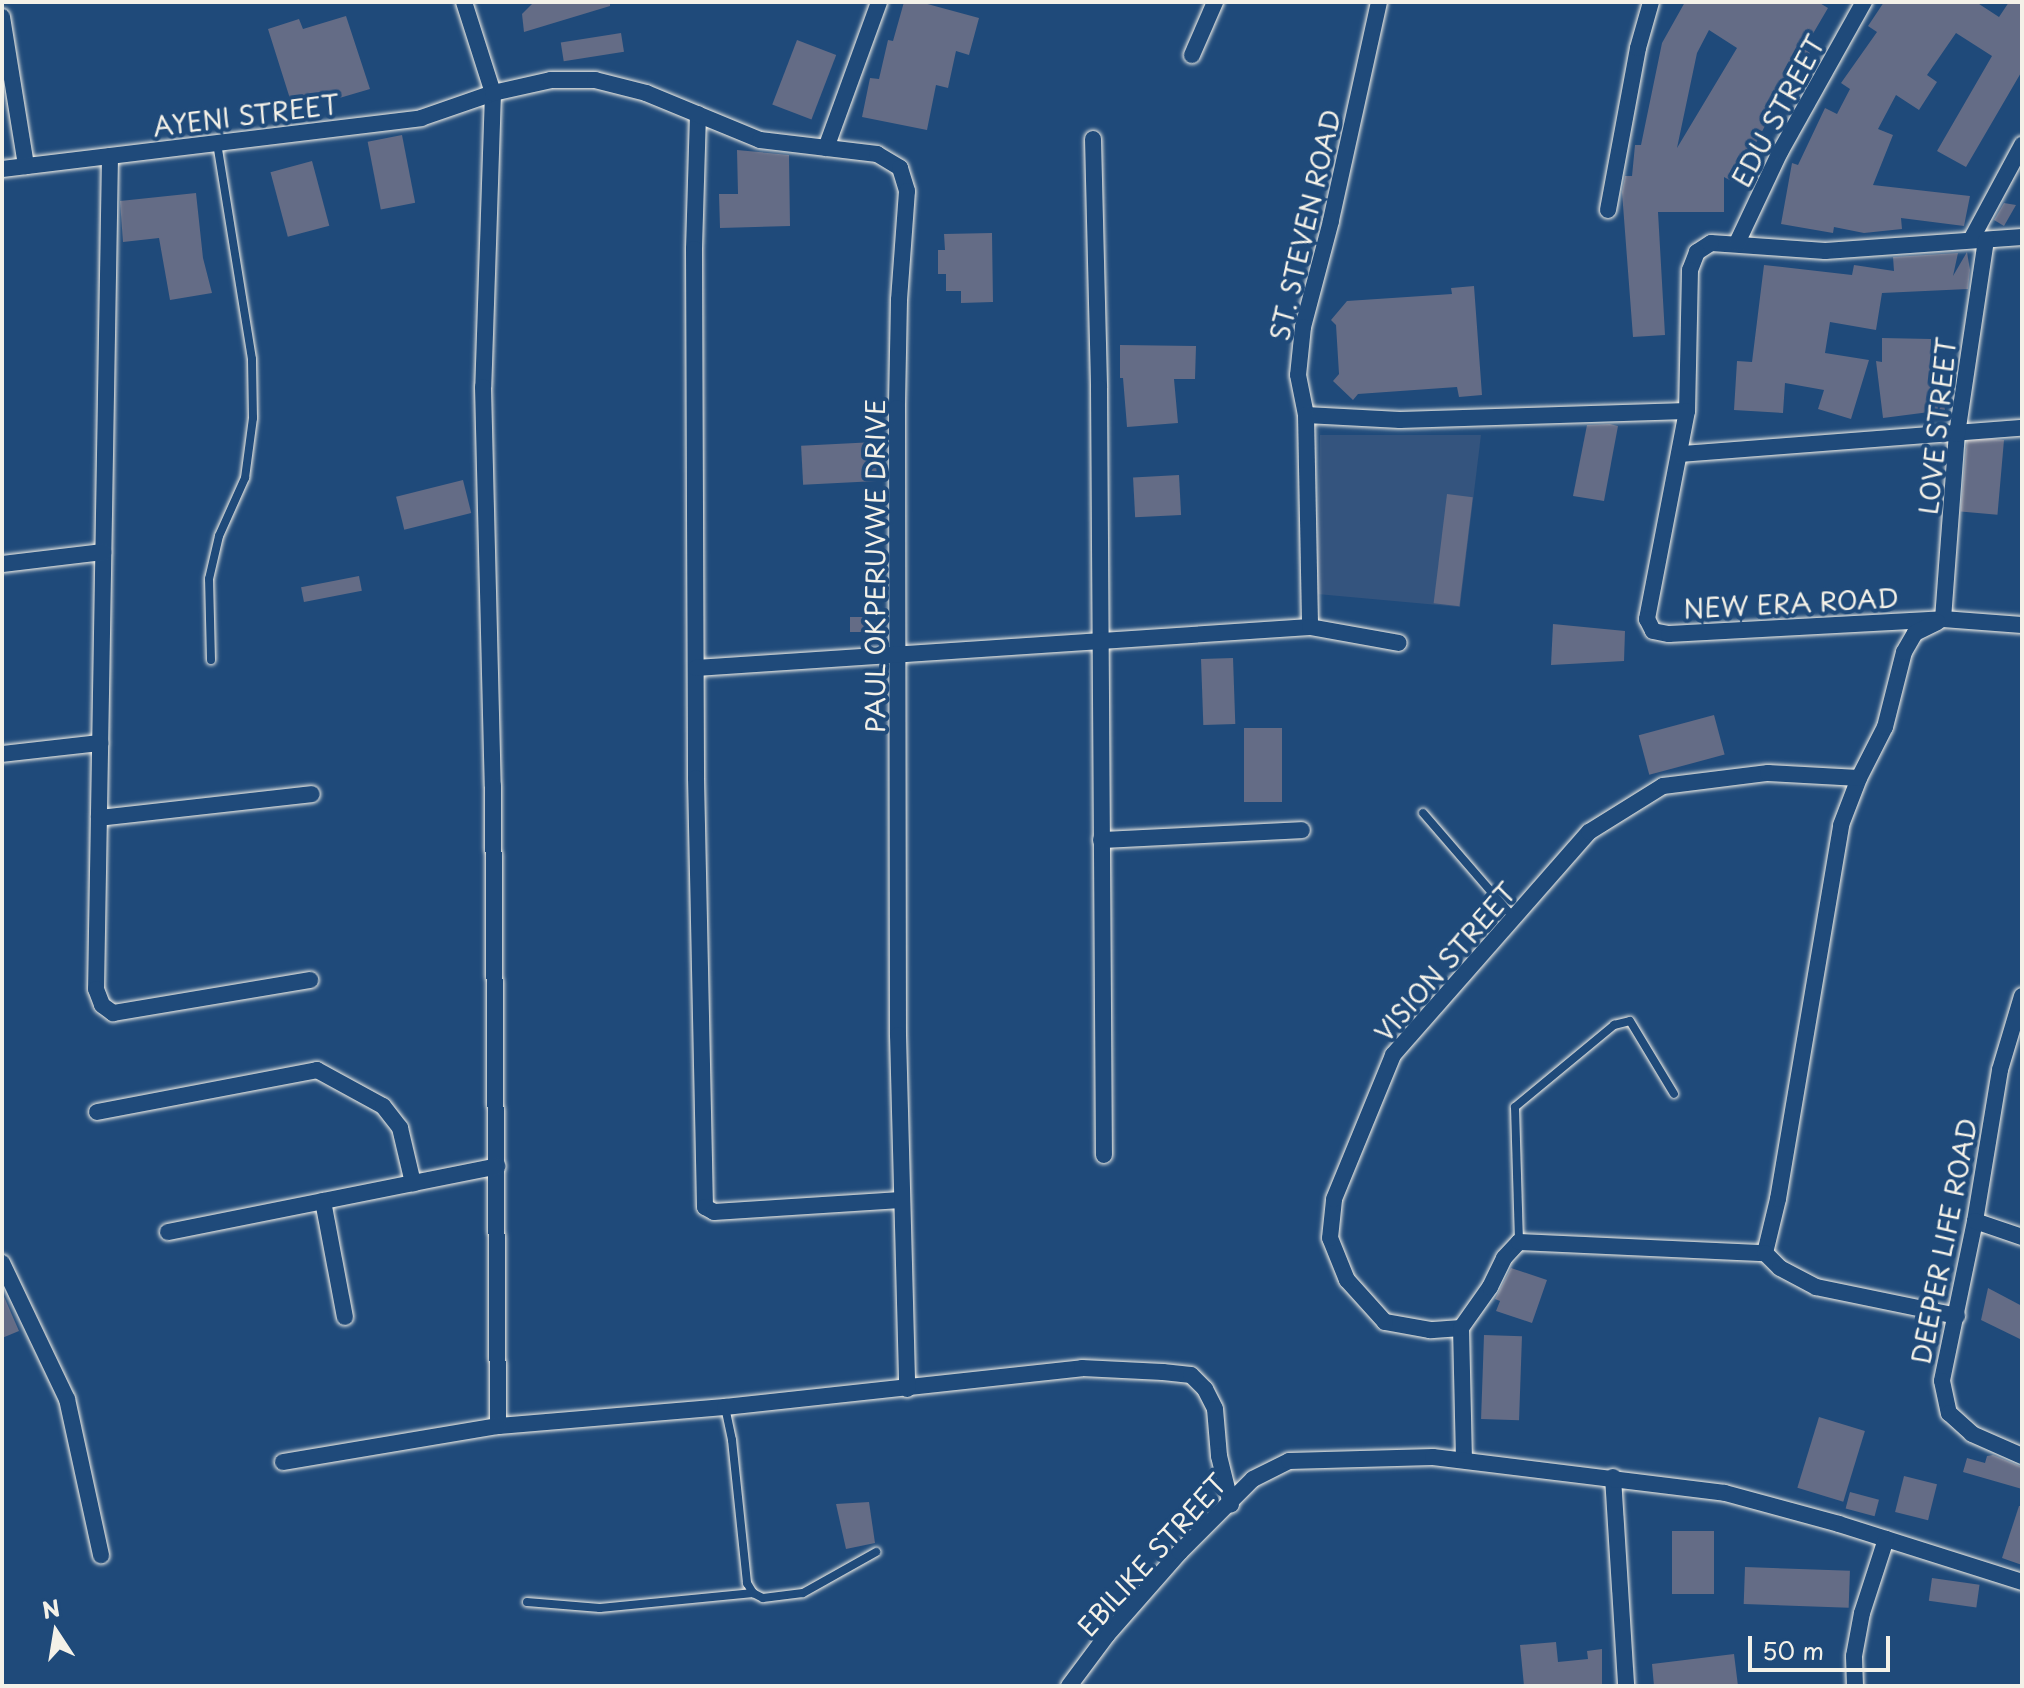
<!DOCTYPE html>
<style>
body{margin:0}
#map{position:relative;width:2024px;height:1688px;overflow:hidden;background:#1f4a7a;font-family:"Playpen Sans",sans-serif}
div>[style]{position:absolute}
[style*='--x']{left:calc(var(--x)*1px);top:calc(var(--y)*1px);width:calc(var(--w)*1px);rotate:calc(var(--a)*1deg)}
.built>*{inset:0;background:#34547e}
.building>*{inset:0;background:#646c86;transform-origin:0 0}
.roads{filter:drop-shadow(0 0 2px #f4f1e8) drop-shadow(0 0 2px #f4f1e8)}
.service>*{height:8px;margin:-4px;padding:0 4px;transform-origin:4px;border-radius:4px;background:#1f4a7a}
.minor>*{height:16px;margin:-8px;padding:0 8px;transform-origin:8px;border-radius:8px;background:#1f4a7a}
span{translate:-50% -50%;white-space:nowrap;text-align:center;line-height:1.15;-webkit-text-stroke:8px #1f4a7a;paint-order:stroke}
.street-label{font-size:26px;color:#f4f1e8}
.frame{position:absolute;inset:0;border:4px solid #f4f1e8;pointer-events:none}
.north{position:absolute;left:16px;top:1592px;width:80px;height:80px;-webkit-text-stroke:6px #1f4a7a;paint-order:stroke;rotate:348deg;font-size:22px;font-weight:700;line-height:32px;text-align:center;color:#f4f1e8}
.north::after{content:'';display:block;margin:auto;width:28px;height:36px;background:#f4f1e8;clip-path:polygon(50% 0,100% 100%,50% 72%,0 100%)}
.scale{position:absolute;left:1748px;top:1636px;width:142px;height:36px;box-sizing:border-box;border:4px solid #f4f1e8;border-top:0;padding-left:10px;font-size:24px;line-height:28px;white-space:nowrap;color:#f4f1e8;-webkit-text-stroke:6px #1f4a7a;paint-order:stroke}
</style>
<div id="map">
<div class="built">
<i style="clip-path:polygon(1320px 435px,1481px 435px,1460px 607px,1317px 594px)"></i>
</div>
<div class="building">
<i style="clip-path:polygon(534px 2px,610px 2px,610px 6px,524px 32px,522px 14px)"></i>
<i style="clip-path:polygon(904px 2px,920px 2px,979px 18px,969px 55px,956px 51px,948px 88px,936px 85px,927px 130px,862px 117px,870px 78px,879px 79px,888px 40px,893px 41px)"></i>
<i style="clip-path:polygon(evenodd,1685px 2px,1818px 2px,1828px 8px,1804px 49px,1810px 53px,1790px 83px,1786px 80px,1761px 121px,1766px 124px,1735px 183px,1724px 177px,1724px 212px,1658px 212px,1665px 335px,1633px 337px,1622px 192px,1625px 176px,1632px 176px,1635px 145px,1641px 145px,1662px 43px,1685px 2px,1709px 30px,1737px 48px,1677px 148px,1697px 53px,1709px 30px)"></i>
<i style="clip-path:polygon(1884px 2px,1976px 2px,1999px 17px,2009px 2px,2022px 2px,2022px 71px,1966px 167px,1937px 151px,1992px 56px,1956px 33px,1927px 75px,1937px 82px,1919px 110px,1896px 95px,1878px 129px,1893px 135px,1873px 185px,1970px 196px,1964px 226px,1901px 218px,1902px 229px,1864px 233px,1834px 227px,1833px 233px,1781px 224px,1792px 163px,1798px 165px,1825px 108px,1837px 114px,1850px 89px,1841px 83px,1877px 32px,1868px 26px)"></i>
<i style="clip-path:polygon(346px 16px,370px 89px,336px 99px,334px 92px,292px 105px,268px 29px,299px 19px,303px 29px)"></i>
<i style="left:621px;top:33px;width:19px;height:61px;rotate:81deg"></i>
<i style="left:797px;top:40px;width:42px;height:69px;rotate:21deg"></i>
<i style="left:402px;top:135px;width:69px;height:35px;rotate:79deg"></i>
<i style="clip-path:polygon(737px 150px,789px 155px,790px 226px,720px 228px,719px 194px,738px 194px)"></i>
<i style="left:312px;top:161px;width:67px;height:43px;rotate:75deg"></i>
<i style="clip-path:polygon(196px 193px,203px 258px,212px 293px,170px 300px,159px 238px,123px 242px,120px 201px)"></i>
<i style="clip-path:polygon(2004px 203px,2016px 205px,2004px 226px,1994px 220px)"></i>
<i style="clip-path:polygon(992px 233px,993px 302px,961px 303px,961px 291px,946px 291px,946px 274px,938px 274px,938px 250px,945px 250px,944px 234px)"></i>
<i style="clip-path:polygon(1967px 252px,1970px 270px,1968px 289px,1882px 293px,1876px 330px,1830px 322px,1825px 353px,1869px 360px,1851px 419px,1818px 409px,1824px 390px,1785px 383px,1783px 413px,1734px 410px,1737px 361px,1752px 362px,1764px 265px,1852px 275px,1854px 265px,1894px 271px,1893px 257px,1958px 253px,1953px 276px)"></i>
<i style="clip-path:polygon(1474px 286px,1482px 395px,1459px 397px,1457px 387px,1358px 394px,1353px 400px,1333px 381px,1339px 374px,1336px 325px,1331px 320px,1347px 301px,1452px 294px,1451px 288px)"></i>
<i style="clip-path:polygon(1882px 338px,1931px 339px,1931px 385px,1941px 384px,1945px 410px,1883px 418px,1876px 361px,1882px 362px)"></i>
<i style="clip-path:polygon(1120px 345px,1196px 346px,1195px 379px,1174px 379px,1178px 423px,1127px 427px,1123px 378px,1120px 378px)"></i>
<i style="clip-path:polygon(1610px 424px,1618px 426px,1604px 501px,1573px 496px,1587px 425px)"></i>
<i style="left:2004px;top:440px;width:75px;height:37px;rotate:95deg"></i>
<i style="left:875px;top:442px;width:39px;height:74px;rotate:87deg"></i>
<i style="left:1179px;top:475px;width:40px;height:46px;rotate:87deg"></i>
<i style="left:463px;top:480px;width:34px;height:69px;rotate:76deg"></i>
<i style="left:1447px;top:494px;width:26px;height:110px;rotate:7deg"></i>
<i style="left:359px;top:576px;width:15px;height:59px;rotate:79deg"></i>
<i style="left:865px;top:617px;width:15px;height:15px;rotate:90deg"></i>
<i style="clip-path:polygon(1553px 624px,1625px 631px,1624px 661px,1551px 665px)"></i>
<i style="left:1233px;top:658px;width:66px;height:32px;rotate:88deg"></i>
<i style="left:1714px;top:715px;width:41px;height:78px;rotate:75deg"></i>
<i style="left:1244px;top:728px;width:38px;height:74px"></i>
<i style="clip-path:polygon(1511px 1268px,1547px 1280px,1532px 1323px,1496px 1311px,1500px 1301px,1495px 1299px)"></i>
<i style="clip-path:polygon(1988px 1288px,2022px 1306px,2022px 1340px,1981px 1320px)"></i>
<i style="clip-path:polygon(2px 1292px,19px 1331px,2px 1338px)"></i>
<i style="left:1484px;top:1335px;width:38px;height:84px;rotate:2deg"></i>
<i style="left:1819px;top:1417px;width:48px;height:74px;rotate:17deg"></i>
<i style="clip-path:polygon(1993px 1455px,2022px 1467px,2022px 1489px,1963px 1472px,1967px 1458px,1985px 1463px,1987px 1456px)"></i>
<i style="left:1904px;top:1476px;width:34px;height:37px;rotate:14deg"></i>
<i style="left:1850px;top:1492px;width:30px;height:17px;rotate:15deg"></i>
<i style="clip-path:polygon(869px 1502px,875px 1543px,846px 1549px,836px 1504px)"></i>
<i style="clip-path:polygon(2019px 1506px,2022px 1506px,2022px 1565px,2002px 1558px)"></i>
<i style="left:1714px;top:1531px;width:63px;height:42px;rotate:90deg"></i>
<i style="left:1745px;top:1567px;width:105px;height:37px;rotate:2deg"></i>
<i style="left:1932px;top:1578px;width:48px;height:23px;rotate:8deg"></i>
<i style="clip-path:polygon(1556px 1642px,1558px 1662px,1588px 1659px,1587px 1651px,1602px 1649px,1602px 1686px,1524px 1686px,1520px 1645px)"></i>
<i style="clip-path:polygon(1734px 1654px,1738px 1686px,1654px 1686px,1652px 1664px)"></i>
</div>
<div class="roads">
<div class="service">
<i style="--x:211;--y:660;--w:81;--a:-91.4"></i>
<i style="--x:209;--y:579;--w:44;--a:-76.9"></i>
<i style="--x:219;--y:536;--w:64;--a:-65.9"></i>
<i style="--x:245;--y:478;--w:61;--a:-82.4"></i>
<i style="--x:253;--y:418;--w:59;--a:-91"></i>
<i style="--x:252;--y:359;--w:219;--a:-99.2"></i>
<i style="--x:1423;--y:813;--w:139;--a:49.1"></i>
<i style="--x:1519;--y:1242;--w:135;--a:-91.7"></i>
<i style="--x:1515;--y:1107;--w:129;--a:-39.6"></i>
<i style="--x:1614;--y:1025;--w:16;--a:-14"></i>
<i style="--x:1630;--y:1021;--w:85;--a:58.9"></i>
<i style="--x:725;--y:1407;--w:34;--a:78"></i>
<i style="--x:732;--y:1440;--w:144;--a:84"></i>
<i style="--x:747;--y:1583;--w:12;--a:59"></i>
<i style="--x:753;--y:1593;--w:11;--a:27"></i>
<i style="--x:763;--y:1598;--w:40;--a:-7.1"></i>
<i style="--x:803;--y:1593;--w:84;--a:-29.3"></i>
<i style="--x:527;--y:1602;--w:73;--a:4.7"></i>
<i style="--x:600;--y:1608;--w:154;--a:-5.6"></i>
</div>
<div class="minor">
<i style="--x:464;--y:2;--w:96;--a:72.3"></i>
<i style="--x:493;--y:93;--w:294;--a:91.9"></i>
<i style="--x:483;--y:387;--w:399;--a:88.6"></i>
<i style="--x:493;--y:786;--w:640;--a:89.55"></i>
<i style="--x:498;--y:1426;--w:228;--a:-4.8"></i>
<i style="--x:725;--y:1407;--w:359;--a:-6.2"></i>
<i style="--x:1082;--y:1368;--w:81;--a:2.8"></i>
<i style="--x:1163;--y:1372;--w:28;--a:6"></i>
<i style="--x:1191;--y:1375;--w:20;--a:45"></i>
<i style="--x:1205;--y:1389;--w:22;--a:63"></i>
<i style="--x:1215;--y:1409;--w:47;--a:85.1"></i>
<i style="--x:1219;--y:1456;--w:50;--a:76.2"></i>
<i style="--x:1379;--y:2;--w:224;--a:102.4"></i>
<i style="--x:1331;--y:221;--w:110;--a:104.8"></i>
<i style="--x:1303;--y:327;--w:48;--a:95.9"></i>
<i style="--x:1298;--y:375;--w:41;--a:78.7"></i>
<i style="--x:1306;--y:415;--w:94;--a:3"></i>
<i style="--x:1400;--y:420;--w:287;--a:-1.8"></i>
<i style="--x:2;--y:17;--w:151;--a:80.8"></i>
<i style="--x:1192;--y:55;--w:58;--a:-66.5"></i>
<i style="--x:698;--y:114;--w:135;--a:91.7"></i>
<i style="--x:694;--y:249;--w:529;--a:89.78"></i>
<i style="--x:696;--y:778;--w:429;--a:88.8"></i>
<i style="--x:705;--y:1207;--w:10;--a:29"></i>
<i style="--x:714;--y:1212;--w:187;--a:-3.7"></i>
<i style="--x:1093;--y:139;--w:249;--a:88.6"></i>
<i style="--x:1099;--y:388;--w:767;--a:89.63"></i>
<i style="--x:826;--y:148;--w:155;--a:-70"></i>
<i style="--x:110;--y:156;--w:833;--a:90.96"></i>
<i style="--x:96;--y:989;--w:17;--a:69"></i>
<i style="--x:102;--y:1005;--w:14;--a:36"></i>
<i style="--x:113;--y:1013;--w:200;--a:-9.5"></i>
<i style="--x:2;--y:169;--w:422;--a:-6.9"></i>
<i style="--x:421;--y:118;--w:76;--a:-19.1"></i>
<i style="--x:493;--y:93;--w:59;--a:-12.6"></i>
<i style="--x:551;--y:80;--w:44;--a:0"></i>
<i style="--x:595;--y:80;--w:53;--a:14.3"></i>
<i style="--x:646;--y:93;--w:123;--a:22.4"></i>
<i style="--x:760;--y:140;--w:118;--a:6.8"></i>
<i style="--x:877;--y:154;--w:27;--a:31"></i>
<i style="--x:900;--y:168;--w:24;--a:73"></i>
<i style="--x:907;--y:191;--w:109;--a:94.2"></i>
<i style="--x:899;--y:300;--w:108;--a:91.1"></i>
<i style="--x:897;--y:408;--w:627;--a:89.91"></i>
<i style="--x:898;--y:1035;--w:354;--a:88.5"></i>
<i style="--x:1608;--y:210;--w:165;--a:-79.5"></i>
<i style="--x:1638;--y:48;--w:48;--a:-74.2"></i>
<i style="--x:2022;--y:237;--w:197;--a:175.9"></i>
<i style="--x:1825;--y:251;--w:114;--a:-176"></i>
<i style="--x:1711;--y:243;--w:17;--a:147"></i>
<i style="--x:1697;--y:252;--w:19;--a:111"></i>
<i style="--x:1690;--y:270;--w:141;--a:91.2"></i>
<i style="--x:1687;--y:411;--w:212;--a:100.9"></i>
<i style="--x:1647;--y:619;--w:13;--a:63"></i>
<i style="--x:1653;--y:631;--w:16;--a:11"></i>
<i style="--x:1669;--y:634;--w:274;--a:-3.1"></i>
<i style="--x:1943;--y:619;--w:79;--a:4.3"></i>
<i style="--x:1972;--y:238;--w:106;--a:-61.7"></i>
<i style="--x:1737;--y:243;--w:101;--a:-64.7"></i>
<i style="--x:1780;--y:152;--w:172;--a:-60.8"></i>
<i style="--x:1306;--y:415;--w:212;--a:88.9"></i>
<i style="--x:1681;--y:454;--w:342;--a:-4.4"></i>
<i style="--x:2;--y:564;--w:102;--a:-6.8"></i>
<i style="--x:1943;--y:619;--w:186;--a:-85.7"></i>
<i style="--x:1957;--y:434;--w:196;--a:-81.5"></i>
<i style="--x:696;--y:668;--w:615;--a:-3.82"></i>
<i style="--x:1310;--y:627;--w:90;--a:10.2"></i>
<i style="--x:2;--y:754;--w:99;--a:-6.4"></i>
<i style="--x:99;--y:818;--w:214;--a:-6.4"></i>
<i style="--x:1101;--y:840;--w:201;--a:-2.8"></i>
<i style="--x:2022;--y:996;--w:77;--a:106.6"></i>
<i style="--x:2000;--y:1070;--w:153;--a:99.4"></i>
<i style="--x:1975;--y:1221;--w:163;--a:101.7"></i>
<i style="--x:1942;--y:1381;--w:33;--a:78"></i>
<i style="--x:1949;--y:1413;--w:31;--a:42"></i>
<i style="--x:1972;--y:1434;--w:55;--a:23.7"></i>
<i style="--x:97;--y:1112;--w:224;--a:-10.8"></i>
<i style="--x:317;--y:1070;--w:75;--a:28.6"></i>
<i style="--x:383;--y:1106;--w:28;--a:52"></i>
<i style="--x:400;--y:1128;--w:57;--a:76.7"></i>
<i style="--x:323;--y:1201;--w:118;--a:79.3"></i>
<i style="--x:1975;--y:1221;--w:50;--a:18.8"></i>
<i style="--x:168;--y:1232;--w:336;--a:-11.3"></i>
<i style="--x:1765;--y:1253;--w:56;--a:-76.5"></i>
<i style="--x:1778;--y:1199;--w:379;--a:-80.4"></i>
<i style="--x:1841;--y:825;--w:50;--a:-69"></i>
<i style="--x:1859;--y:778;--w:57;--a:-63"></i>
<i style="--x:1885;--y:727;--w:77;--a:-75.8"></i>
<i style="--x:1904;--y:652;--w:22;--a:-60"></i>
<i style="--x:1915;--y:633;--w:25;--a:-26"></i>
<i style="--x:2;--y:1263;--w:151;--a:64.5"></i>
<i style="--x:67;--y:1399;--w:160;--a:77.7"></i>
<i style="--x:1461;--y:1328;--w:31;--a:176"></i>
<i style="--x:1430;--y:1330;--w:46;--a:-169.9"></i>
<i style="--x:1385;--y:1322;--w:57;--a:-132.1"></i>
<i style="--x:1347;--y:1280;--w:45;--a:-112"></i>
<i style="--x:1330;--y:1238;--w:39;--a:-84"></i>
<i style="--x:1334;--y:1199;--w:156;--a:-67.7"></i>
<i style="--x:1393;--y:1055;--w:297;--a:-48.7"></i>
<i style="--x:1589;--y:832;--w:87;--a:-31.9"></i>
<i style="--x:1663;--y:786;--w:106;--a:-7.1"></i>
<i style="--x:1768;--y:773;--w:91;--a:3.1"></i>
<i style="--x:1464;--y:1460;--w:132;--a:-91.3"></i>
<i style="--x:1461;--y:1328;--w:50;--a:-54.7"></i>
<i style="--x:1490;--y:1287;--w:32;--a:-64"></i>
<i style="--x:1504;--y:1258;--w:22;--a:-47"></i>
<i style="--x:1519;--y:1242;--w:246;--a:2.6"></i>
<i style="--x:1765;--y:1253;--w:21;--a:45"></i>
<i style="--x:1780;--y:1268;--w:41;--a:27.8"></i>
<i style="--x:1816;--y:1287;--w:144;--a:11.6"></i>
<i style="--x:283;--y:1462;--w:218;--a:-9.5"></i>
<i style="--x:1613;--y:1477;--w:209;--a:86.4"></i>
<i style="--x:1069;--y:1686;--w:64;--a:-53.3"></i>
<i style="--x:1107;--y:1635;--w:111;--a:-48.7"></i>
<i style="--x:1180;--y:1552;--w:103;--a:-45"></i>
<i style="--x:1253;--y:1479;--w:40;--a:-26.6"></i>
<i style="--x:1289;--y:1461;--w:144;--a:-1.6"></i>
<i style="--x:1433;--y:1457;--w:294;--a:7"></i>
<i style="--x:1725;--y:1493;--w:118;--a:15.2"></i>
<i style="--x:1839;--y:1524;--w:192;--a:17.6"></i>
<i style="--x:1855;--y:1686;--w:30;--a:-92"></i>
<i style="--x:1854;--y:1656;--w:44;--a:-79.5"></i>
<i style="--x:1862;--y:1613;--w:78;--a:-72"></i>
</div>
</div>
<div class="street-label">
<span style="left:1778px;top:111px;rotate:-62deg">EDU STREET</span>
<span style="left:246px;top:115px;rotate:-7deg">AYENI STREET</span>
<span style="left:1305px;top:225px;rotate:-77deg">ST. STEVEN ROAD</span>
<span style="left:1937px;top:426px;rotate:-84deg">LOVE STREET</span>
<span style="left:875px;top:566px;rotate:-90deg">PAUL OKPERUVWE DRIVE</span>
<span style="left:1791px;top:603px;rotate:-3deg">NEW ERA ROAD</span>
<span style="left:1445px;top:962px;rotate:-49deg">VISION STREET</span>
<span style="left:1944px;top:1241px;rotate:-79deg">DEEPER LIFE ROAD</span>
<span style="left:1152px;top:1555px;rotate:-48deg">EBILIKE STREET</span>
</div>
<div class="frame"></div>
<div class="north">N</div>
<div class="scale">50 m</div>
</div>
